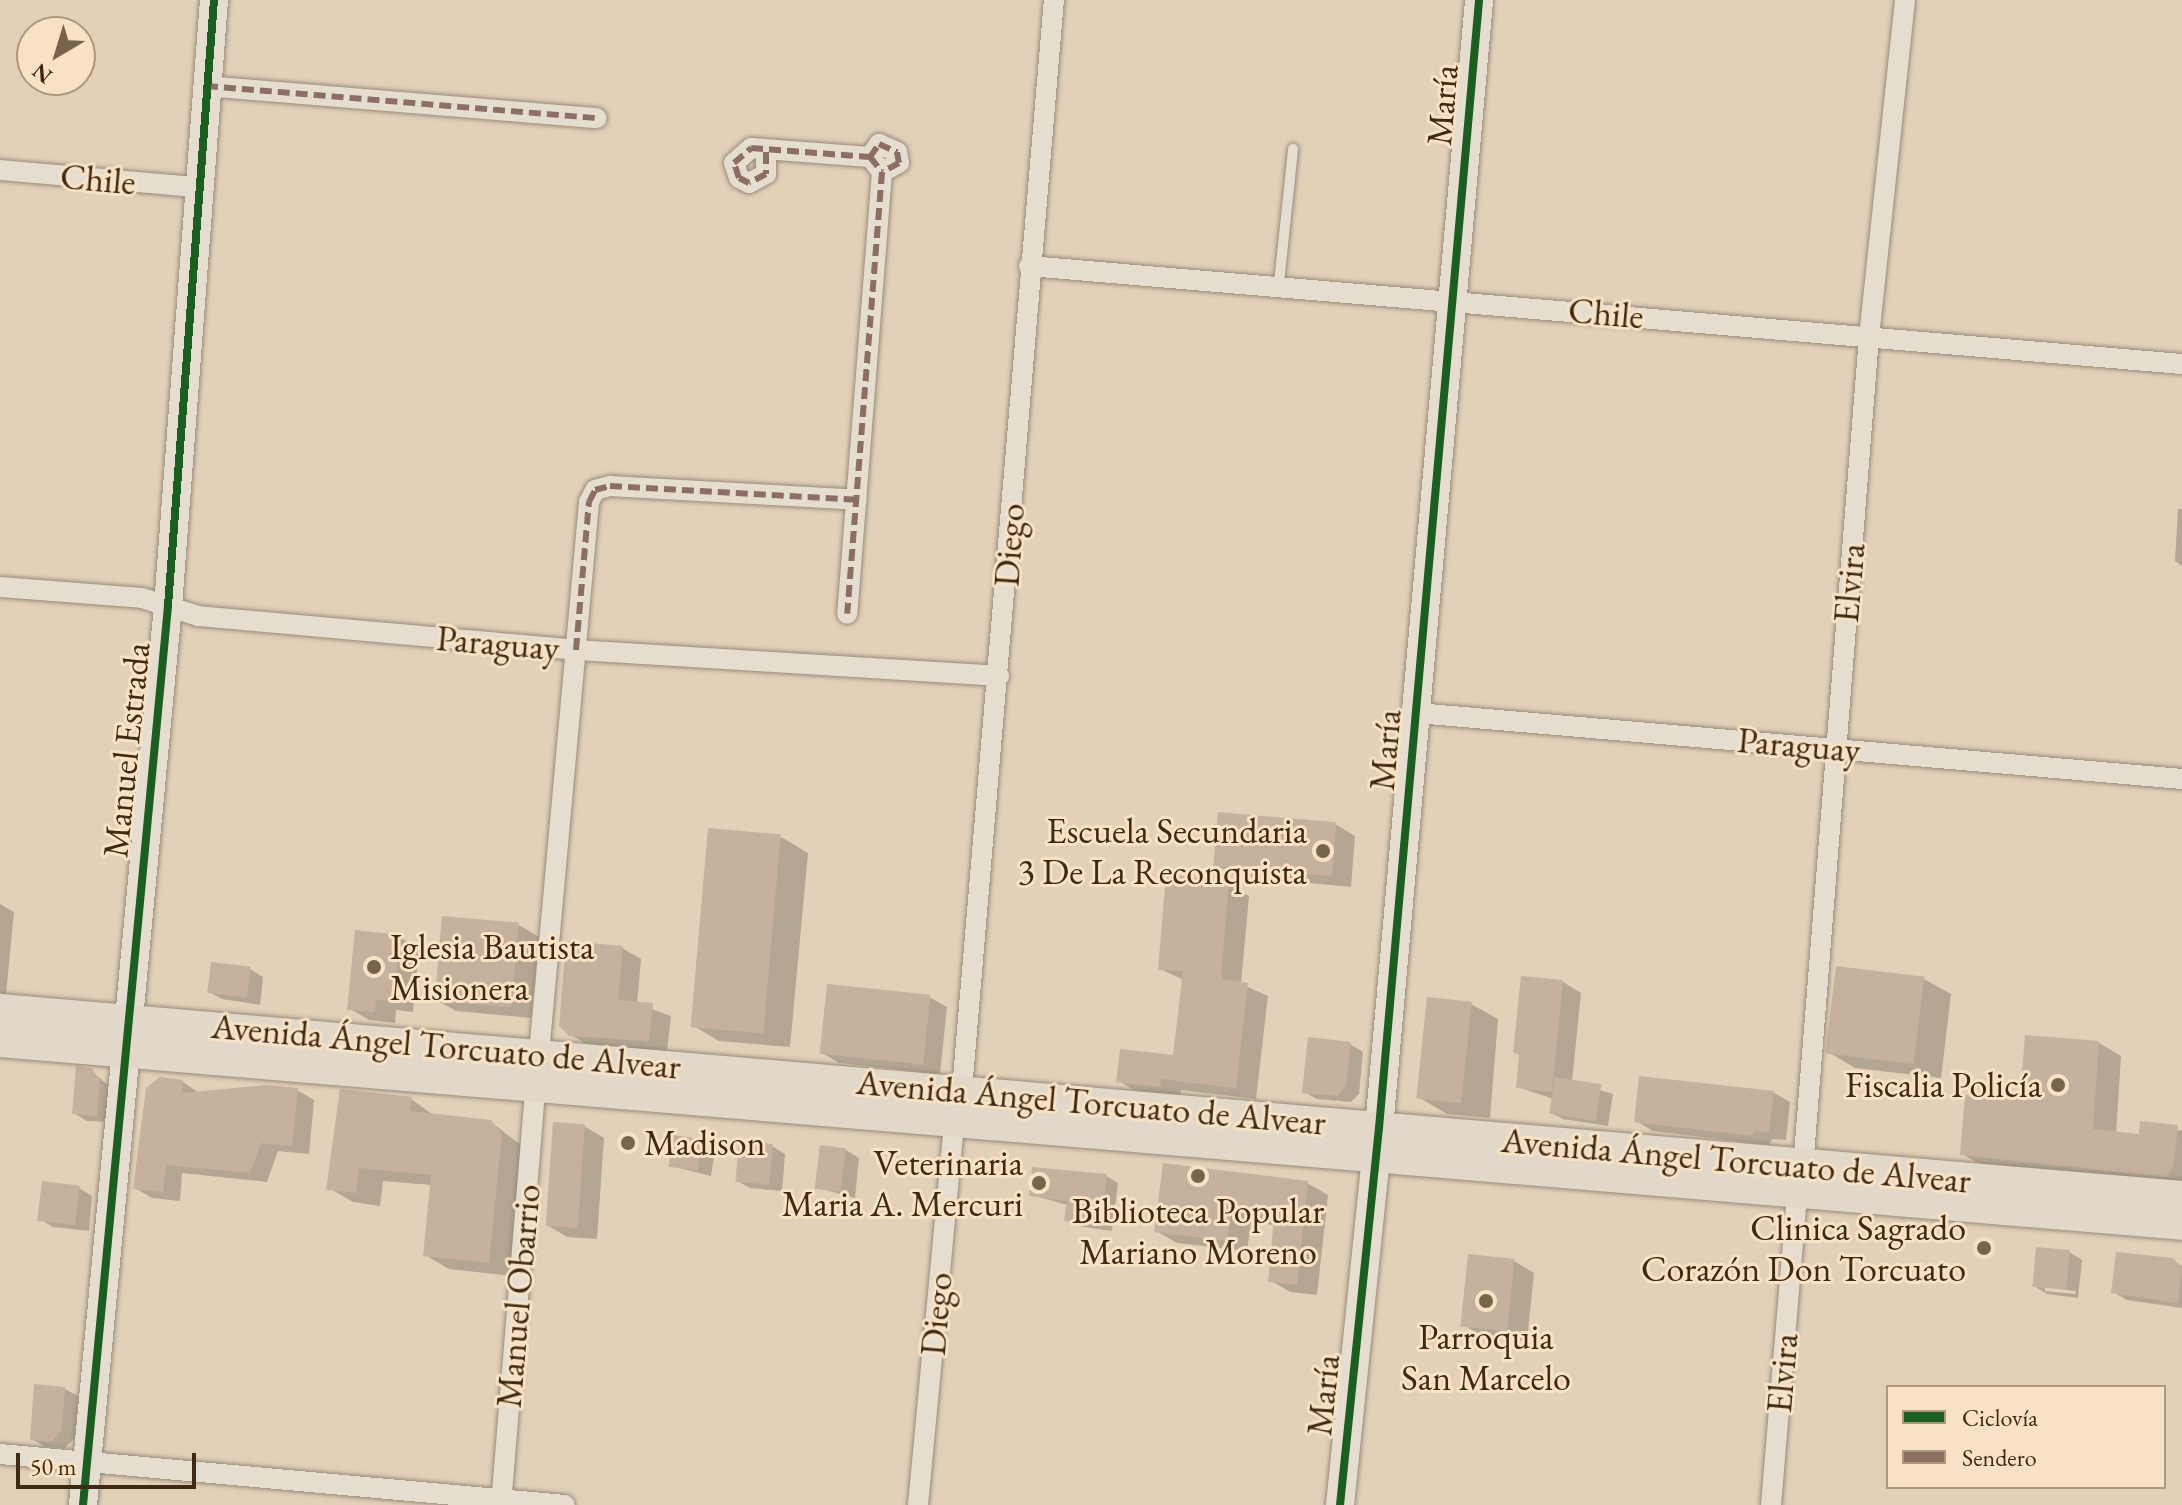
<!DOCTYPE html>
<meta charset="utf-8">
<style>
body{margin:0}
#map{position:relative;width:2182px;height:1505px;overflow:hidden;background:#e2d0b8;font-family:"EB Garamond",serif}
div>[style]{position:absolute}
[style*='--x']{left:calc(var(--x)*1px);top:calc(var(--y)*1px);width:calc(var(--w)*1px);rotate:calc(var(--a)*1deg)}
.shadow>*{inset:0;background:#0003}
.building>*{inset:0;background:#c5b19e;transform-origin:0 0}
.roads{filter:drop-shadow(0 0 2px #988b7b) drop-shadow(0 0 2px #988b7b)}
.lane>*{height:10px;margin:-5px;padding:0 5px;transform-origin:5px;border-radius:5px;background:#e6ddd1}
.street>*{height:20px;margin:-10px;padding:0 10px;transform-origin:10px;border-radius:10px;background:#e6ddd1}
.secondary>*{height:28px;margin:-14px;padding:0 14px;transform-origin:14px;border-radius:14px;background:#e6ddd1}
.primary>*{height:32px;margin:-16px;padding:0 16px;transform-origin:16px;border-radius:16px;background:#e2d8c9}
.quiet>*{height:6px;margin-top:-3px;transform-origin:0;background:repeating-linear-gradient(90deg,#8d6e63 0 12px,transparent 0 18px)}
.cycleway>*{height:8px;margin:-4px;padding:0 4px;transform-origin:4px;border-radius:4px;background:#1b5e20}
.dots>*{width:22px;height:22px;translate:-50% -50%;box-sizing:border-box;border:4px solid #f7e2c5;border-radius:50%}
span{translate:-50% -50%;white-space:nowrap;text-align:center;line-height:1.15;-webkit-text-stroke:6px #f7e2c5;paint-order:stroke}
.street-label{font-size:36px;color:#3f2913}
.poi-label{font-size:36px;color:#3f2913}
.right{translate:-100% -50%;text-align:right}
.left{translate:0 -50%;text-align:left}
.legend{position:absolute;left:1886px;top:1385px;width:280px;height:104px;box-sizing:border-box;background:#f7e2c5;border:2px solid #ad987e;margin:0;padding:10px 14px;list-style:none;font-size:24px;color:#3f2913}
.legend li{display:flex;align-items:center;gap:16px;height:40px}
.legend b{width:40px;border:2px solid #ad987e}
.north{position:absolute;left:16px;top:16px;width:80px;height:80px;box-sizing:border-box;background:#f7e2c5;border:2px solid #ad987e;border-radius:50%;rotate:218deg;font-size:22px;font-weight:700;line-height:32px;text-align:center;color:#3f2913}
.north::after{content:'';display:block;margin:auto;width:28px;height:36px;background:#78634d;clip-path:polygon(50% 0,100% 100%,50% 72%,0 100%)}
.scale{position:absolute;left:16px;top:1453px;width:180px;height:36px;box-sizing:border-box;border:4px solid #3f2913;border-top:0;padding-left:10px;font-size:24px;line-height:28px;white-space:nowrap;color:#3f2913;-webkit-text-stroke:6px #f7e2c5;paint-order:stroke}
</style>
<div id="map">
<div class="shadow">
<i style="clip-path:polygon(2178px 509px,2182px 509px,2182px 566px,2175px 561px)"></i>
<i style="clip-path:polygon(1335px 824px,1355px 836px,1351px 887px,1236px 876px,1216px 865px)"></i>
<i style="clip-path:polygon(781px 837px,808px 853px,790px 1047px,719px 1041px,692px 1025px)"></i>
<i style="clip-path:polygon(1228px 884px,1249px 896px,1241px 984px,1268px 996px,1256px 1099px,1181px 1090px,1180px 1097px,1139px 1093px,1119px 1081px,1175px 1057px,1184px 980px,1160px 969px)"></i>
<i style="clip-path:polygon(0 904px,14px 912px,6px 994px,0 993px)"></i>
<i style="clip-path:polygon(519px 925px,539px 937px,531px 1018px,456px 1011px,436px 1000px)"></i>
<i style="clip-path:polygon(399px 937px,419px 948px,413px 1012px,396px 1010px,395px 1023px,369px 1020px,349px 1008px)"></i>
<i style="clip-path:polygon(622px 948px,641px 959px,637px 1004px,671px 1016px,667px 1051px,589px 1046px,570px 1034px)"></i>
<i style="clip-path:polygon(250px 969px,263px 977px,260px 1005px,222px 999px,209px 992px)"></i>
<i style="clip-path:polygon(1523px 978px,1563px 982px,1581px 993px,1572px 1082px,1613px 1094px,1608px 1126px,1563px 1119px,1550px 1112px,1553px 1099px,1518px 1087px,1521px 1056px,1515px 1052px)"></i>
<i style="clip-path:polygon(1924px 979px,1951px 994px,1941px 1078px,1855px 1068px,1828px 1052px)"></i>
<i style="clip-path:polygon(929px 997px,947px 1007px,940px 1074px,839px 1063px,822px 1053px)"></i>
<i style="clip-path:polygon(1471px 1004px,1498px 1019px,1490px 1118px,1447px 1114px,1420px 1098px)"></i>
<i style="clip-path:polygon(2099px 1043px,2121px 1056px,2116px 1134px,2141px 1136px,2182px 1130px,2182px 1188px,1985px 1167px,1962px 1154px)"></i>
<i style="clip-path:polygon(1350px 1044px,1363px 1052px,1359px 1094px,1351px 1102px,1317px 1099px,1304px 1092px)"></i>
<i style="clip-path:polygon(91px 1070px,112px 1089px,109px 1122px,87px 1121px,74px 1113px)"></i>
<i style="clip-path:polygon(183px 1082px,199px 1093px,297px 1090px,314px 1100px,309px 1154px,278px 1151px,267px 1182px,182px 1173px,180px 1201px,152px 1198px,135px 1188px)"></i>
<i style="clip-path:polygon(1774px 1093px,1790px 1102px,1786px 1140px,1772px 1139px,1769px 1145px,1653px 1131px,1636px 1121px)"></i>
<i style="clip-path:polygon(411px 1099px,435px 1116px,491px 1122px,526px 1149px,513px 1276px,449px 1269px,425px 1255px,432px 1185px,383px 1181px,380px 1206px,353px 1202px,329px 1188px)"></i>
<i style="clip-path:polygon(584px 1126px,604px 1138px,597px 1239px,567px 1237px,547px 1225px)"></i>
<i style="clip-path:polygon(702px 1141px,715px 1149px,711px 1176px,671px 1166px)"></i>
<i style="clip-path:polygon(772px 1146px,785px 1154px,782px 1191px,750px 1188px,737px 1181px)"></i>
<i style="clip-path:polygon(846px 1150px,859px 1158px,855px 1198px,818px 1188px)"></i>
<i style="clip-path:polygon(1106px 1176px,1118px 1183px,1112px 1231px,1078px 1226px,1066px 1220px,1068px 1205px,1031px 1195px)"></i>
<i style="clip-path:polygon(1307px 1183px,1328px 1195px,1317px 1295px,1290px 1292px,1270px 1280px,1275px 1225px,1251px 1222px,1247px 1251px,1177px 1243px,1156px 1231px)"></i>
<i style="clip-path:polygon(79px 1188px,92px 1196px,89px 1231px,53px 1227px,40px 1219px)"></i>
<i style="clip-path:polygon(evenodd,2069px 1252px,2082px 1260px,2078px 1298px,2047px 1294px,2034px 1286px,2069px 1252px,2045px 1287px,2076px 1291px,2075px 1294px,2045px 1291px,2045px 1287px)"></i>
<i style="clip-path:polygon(2172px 1260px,2182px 1266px,2182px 1308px,2127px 1300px,2113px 1292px)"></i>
<i style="clip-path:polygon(1514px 1261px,1534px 1273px,1527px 1341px,1482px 1336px,1462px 1324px)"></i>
<i style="clip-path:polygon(65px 1389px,78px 1396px,75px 1438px,65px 1448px,45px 1447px,32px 1439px)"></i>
</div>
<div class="building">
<i style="left:1218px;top:812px;width:119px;height:54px;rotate:5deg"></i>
<i style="left:708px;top:828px;width:73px;height:200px;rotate:5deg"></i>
<i style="clip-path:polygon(1166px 874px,1229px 882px,1221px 979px,1248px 983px,1236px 1088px,1161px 1079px,1160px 1087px,1116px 1082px,1120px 1049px,1173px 1055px,1183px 971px,1158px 970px)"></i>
<i style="left:442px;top:916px;width:77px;height:85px;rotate:5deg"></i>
<i style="clip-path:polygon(355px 930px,400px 935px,394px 1001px,376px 1000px,375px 1012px,347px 1010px)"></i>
<i style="clip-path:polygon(566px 941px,623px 946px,618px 1000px,653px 1003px,649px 1041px,569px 1036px,559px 1026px)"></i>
<i style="left:211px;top:962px;width:40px;height:31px;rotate:7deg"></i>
<i style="left:1836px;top:966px;width:89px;height:88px;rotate:7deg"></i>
<i style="clip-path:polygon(1521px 976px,1563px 980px,1552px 1092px,1516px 1088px,1519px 1054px,1513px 1053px)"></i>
<i style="left:827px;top:984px;width:104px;height:70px;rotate:6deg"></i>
<i style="left:1427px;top:997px;width:45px;height:102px;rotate:6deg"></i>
<i style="clip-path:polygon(2025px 1035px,2099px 1041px,2093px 1129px,2139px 1134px,2140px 1121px,2178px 1125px,2174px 1165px,2166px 1177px,1960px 1155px,1965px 1095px,2020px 1099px)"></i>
<i style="clip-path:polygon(1308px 1037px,1351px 1042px,1346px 1086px,1338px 1096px,1302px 1093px)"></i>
<i style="clip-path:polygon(76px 1066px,91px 1068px,100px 1080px,97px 1116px,72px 1114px)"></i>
<i style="clip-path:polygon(1639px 1076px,1774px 1091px,1769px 1132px,1755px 1131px,1752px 1136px,1634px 1122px)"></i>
<i style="clip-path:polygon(160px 1077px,183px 1080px,182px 1093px,266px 1085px,298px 1088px,292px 1146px,261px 1143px,250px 1173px,166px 1165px,163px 1192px,133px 1189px,146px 1088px)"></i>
<i style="left:1555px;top:1077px;width:47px;height:37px;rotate:9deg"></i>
<i style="clip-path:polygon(340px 1089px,412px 1097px,410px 1111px,491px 1120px,502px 1134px,489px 1263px,423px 1256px,431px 1175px,359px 1168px,356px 1193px,326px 1190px)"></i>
<i style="left:553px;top:1122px;width:32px;height:104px;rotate:4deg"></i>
<i style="left:673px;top:1135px;width:29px;height:32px;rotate:8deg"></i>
<i style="left:739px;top:1141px;width:34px;height:41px;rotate:5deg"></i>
<i style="left:820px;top:1145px;width:26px;height:44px;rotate:7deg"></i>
<i style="clip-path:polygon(1163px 1163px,1308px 1181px,1297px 1285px,1268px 1282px,1274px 1217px,1231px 1211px,1227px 1241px,1154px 1232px)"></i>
<i style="clip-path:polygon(1032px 1167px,1107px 1174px,1101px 1225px,1064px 1221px,1067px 1201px,1029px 1196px)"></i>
<i style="left:42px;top:1181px;width:38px;height:40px;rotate:7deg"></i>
<i style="left:2036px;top:1247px;width:34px;height:40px;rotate:5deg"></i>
<i style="clip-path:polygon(2116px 1252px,2173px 1258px,2182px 1268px,2178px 1303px,2111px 1293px)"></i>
<i style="left:1468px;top:1254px;width:47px;height:73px;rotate:6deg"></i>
<i style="clip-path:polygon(34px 1384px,65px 1387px,62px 1430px,51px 1442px,30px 1440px)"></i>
</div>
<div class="roads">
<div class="lane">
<i style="--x:1279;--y:283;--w:135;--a:-84"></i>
</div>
<div class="street">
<i style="--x:206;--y:86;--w:392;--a:4.7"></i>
<i style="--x:766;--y:152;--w:22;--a:90"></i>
<i style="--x:766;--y:174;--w:19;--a:152"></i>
<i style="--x:749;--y:183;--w:11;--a:-153"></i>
<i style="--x:739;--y:178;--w:16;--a:-108"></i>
<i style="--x:734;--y:163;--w:23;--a:-41"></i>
<i style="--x:751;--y:148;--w:119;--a:4.3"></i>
<i style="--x:870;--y:157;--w:19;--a:51"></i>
<i style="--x:882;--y:172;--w:443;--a:94.5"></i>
<i style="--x:870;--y:157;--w:16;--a:-55"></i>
<i style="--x:879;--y:144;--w:20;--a:24"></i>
<i style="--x:897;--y:152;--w:11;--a:80"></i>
<i style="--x:899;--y:163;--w:19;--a:152"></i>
<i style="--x:0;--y:170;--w:197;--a:5"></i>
<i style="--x:1029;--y:266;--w:1157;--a:4.86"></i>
<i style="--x:0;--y:587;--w:142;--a:4.4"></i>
<i style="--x:142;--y:598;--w:59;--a:17.8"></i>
<i style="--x:198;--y:616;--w:380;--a:5.1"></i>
<i style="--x:576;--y:650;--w:424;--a:3.5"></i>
<i style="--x:1417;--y:713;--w:768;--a:4.93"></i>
<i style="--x:539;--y:1054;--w:554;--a:-84.82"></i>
<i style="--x:589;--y:502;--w:13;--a:-63"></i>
<i style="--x:595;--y:490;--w:16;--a:-15"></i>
<i style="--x:610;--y:486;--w:247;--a:3.2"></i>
<i style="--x:962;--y:1090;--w:1094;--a:-85.18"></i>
<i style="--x:1803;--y:1168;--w:834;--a:-85.46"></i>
<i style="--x:1869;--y:337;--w:339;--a:-83.9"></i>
<i style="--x:0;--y:1454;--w:567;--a:5.16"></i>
<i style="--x:501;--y:1505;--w:419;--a:-85.3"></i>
<i style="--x:918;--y:1505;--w:383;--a:-84.6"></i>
<i style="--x:1771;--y:1505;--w:312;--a:-85.2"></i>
</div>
<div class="secondary">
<i style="--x:83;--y:1505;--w:903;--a:-84.6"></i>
<i style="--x:168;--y:606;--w:608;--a:-85.66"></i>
<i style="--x:1340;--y:1505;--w:379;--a:-84.1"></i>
<i style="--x:1379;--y:1128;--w:1132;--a:-84.93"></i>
</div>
<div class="primary">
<i style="--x:0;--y:1010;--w:2190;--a:4.9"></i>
<i style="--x:0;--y:1041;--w:2190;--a:4.79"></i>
</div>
</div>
<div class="quiet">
<i style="--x:206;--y:86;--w:392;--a:4.7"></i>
<i style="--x:766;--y:152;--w:22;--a:90"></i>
<i style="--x:766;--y:174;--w:19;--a:152"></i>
<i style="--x:749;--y:183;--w:11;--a:-153"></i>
<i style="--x:739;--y:178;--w:16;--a:-108"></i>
<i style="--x:734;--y:163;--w:23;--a:-41"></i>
<i style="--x:751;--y:148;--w:119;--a:4.3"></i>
<i style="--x:870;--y:157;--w:19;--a:51"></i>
<i style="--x:882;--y:172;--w:443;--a:94.5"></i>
<i style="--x:870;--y:157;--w:16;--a:-55"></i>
<i style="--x:879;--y:144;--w:20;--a:24"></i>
<i style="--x:897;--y:152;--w:11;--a:80"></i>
<i style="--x:899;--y:163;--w:19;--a:152"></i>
<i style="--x:576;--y:650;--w:149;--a:-85"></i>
<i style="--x:589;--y:502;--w:13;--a:-63"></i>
<i style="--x:595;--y:490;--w:16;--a:-15"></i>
<i style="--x:610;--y:486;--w:247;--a:3.2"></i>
</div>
<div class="cycleway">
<i style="--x:83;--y:1505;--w:903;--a:-84.6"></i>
<i style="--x:168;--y:606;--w:608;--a:-85.66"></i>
<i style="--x:1340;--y:1505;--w:379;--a:-84.1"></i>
<i style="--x:1379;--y:1128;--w:1132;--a:-84.93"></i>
</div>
<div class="dots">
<i style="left:1323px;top:851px;background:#78634d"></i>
<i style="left:374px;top:967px;background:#78634d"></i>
<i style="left:2058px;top:1085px;background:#78634d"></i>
<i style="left:628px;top:1143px;background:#78634d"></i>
<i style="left:1198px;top:1176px;background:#78634d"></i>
<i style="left:1039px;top:1183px;background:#78634d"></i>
<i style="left:1984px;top:1248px;background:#78634d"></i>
<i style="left:1486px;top:1301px;background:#78634d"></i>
</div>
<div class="street-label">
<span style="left:1442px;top:105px;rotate:-85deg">María</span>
<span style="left:98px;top:179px;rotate:5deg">Chile</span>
<span style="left:1606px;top:313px;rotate:5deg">Chile</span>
<span style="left:1009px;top:545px;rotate:-86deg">Diego</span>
<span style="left:1849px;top:583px;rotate:-85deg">Elvira</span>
<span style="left:498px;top:643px;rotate:5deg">Paraguay</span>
<span style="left:1799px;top:745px;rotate:5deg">Paraguay</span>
<span style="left:126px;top:750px;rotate:-84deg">Manuel Estrada</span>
<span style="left:1385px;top:750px;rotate:-85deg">María</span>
<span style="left:446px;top:1046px;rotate:5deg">Avenida Ángel Torcuato de Alvear</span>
<span style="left:1091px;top:1102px;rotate:5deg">Avenida Ángel Torcuato de Alvear</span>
<span style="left:1736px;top:1160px;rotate:5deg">Avenida Ángel Torcuato de Alvear</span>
<span style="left:518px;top:1296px;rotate:-85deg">Manuel Obarrio</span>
<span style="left:936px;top:1314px;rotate:-85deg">Diego</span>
<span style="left:1782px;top:1373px;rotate:-85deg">Elvira</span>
<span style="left:1323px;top:1395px;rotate:-84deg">María</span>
</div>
<div class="poi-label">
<span class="right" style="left:1307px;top:851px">Escuela Secundaria<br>3 De La Reconquista</span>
<span class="left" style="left:390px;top:967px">Iglesia Bautista<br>Misionera</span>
<span class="right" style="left:2042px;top:1085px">Fiscalia Policía</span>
<span class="left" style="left:644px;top:1143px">Madison</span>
<span class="right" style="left:1023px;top:1183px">Veterinaria<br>Maria A. Mercuri</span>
<span style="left:1198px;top:1231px">Biblioteca Popular<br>Mariano Moreno</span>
<span class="right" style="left:1966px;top:1248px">Clinica Sagrado<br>Corazón Don Torcuato</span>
<span style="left:1486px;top:1357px">Parroquia<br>San Marcelo</span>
</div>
<ul class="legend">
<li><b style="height:10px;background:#1b5e20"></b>Ciclovía</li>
<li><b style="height:10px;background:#8d6e63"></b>Sendero</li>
</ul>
<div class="north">N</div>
<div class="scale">50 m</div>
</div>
